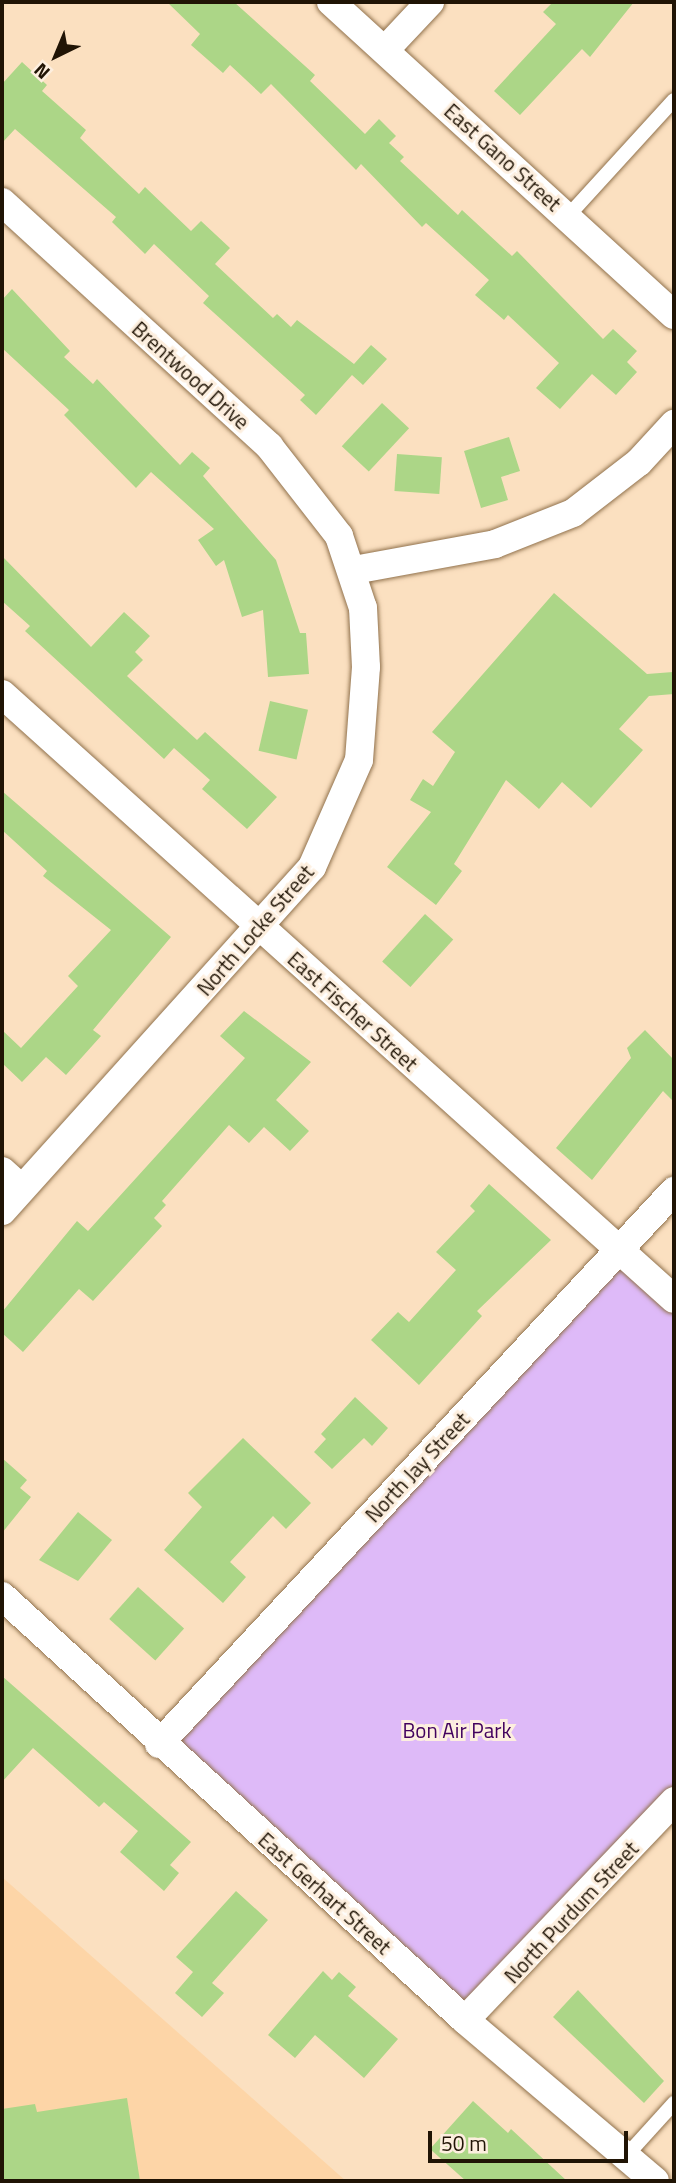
<!DOCTYPE html>
<style>
body{margin:0}
#map{position:relative;width:676px;height:2183px;overflow:hidden;background:#fbe0c0;font-family:"Titillium Web",sans-serif}
div>[style]{position:absolute}
[style*='--x']{left:calc(var(--x)*1px);top:calc(var(--y)*1px);width:calc(var(--w)*1px);rotate:calc(var(--a)*1deg)}
.built>*{inset:0;background:#fdd5a7}
.green>*{inset:0;background:#debaf8}
.building>*{inset:0;background:#acd687;transform-origin:0 0}
.roads{filter:drop-shadow(0 0 2px #91724d) drop-shadow(0 0 2px #91724d)}
.lane>*{height:14px;margin:-7px;padding:0 7px;transform-origin:7px;border-radius:7px;background:#fff}
.street>*{height:28px;margin:-14px;padding:0 14px;transform-origin:14px;border-radius:14px;background:#fff}
span{translate:-50% -50%;white-space:nowrap;text-align:center;line-height:1.15;-webkit-text-stroke:6px #fdefdf;paint-order:stroke}
.street-label{font-size:21px;color:#201405}
.park-label{font-size:21px;color:#42025e}
.frame{position:absolute;inset:0;border:4px solid #201405;pointer-events:none}
.north{position:absolute;left:21px;top:21px;width:70px;height:70px;-webkit-text-stroke:5px #fdefdf;paint-order:stroke;rotate:223deg;font-size:19px;font-weight:700;line-height:28px;text-align:center;color:#201405}
.north::after{content:'';display:block;margin:auto;width:24px;height:32px;background:#201405;clip-path:polygon(50% 0,100% 100%,50% 72%,0 100%)}
.scale{position:absolute;left:428px;top:2131px;width:200px;height:32px;box-sizing:border-box;border:4px solid #201405;border-top:0;padding-left:9px;font-size:21px;line-height:24px;white-space:nowrap;color:#201405;-webkit-text-stroke:5px #fdefdf;paint-order:stroke}
</style>
<div id="map">
<div class="built">
<i style="clip-path:polygon(2px 1877px,346px 2181px,2px 2181px)"></i>
</div>
<div class="green">
<i style="clip-path:polygon(620px 1249px,674px 1299px,674px 1801px,465px 2020px,159px 1744px)"></i>
</div>
<div class="building">
<i style="clip-path:polygon(167px 2px,234px 2px,315px 75px,310px 81px,365px 134px,379px 119px,396px 136px,389px 143px,404px 157px,400px 161px,458px 215px,462px 210px,512px 256px,517px 251px,603px 339px,613px 329px,637px 351px,627px 362px,637px 372px,616px 395px,592px 374px,560px 409px,536px 388px,559px 363px,508px 315px,504px 320px,475px 295px,489px 280px,426px 223px,422px 227px,361px 164px,356px 170px,271px 84px,261px 94px,230px 65px,223px 73px,191px 45px,200px 34px)"></i>
<i style="clip-path:polygon(553px 2px,634px 2px,590px 57px,582px 49px,520px 115px,494px 91px,556px 24px,543px 12px)"></i>
<i style="clip-path:polygon(22px 62px,47px 85px,42px 91px,86px 130px,80px 138px,139px 194px,145px 187px,191px 231px,201px 221px,230px 248px,215px 264px,273px 318px,277px 314px,291px 327px,297px 320px,354px 364px,371px 345px,387px 359px,363px 385px,352px 375px,316px 415px,300px 400px,305px 395px,203px 303px,209px 296px,154px 244px,145px 254px,112px 222px,116px 217px,15px 129px,2px 143px,2px 84px)"></i>
<i style="clip-path:polygon(12px 289px,70px 351px,64px 357px,93px 384px,97px 379px,180px 465px,192px 452px,210px 468px,203px 476px,276px 560px,300px 633px,306px 633px,309px 674px,268px 677px,263px 610px,242px 617px,224px 560px,216px 566px,198px 540px,214px 529px,151px 472px,136px 488px,64px 415px,69px 410px,2px 348px,2px 300px)"></i>
<i style="left:382px;top:403px;width:37px;height:59px;rotate:43deg"></i>
<i style="clip-path:polygon(509px 437px,520px 471px,501px 477px,508px 500px,481px 508px,464px 451px)"></i>
<i style="left:397px;top:454px;width:45px;height:37px;rotate:4deg"></i>
<i style="clip-path:polygon(2px 556px,91px 647px,124px 612px,150px 636px,135px 652px,143px 660px,127px 676px,197px 740px,205px 732px,277px 797px,247px 829px,202px 789px,210px 780px,174px 748px,164px 759px,25px 631px,30px 626px,2px 601px)"></i>
<i style="clip-path:polygon(554px 593px,647px 674px,673px 672px,674px 694px,649px 696px,619px 729px,643px 750px,591px 808px,562px 782px,539px 809px,506px 780px,454px 864px,462px 871px,436px 905px,387px 867px,431px 812px,410px 800px,423px 779px,433px 786px,455px 752px,432px 732px)"></i>
<i style="left:270px;top:701px;width:39px;height:51px;rotate:13deg"></i>
<i style="clip-path:polygon(2px 791px,171px 937px,93px 1030px,101px 1036px,66px 1075px,46px 1057px,22px 1082px,2px 1063px,2px 1030px,21px 1048px,78px 986px,68px 976px,111px 930px,43px 876px,47px 871px,2px 830px)"></i>
<i style="left:425px;top:914px;width:38px;height:64px;rotate:42deg"></i>
<i style="clip-path:polygon(244px 1011px,311px 1062px,276px 1100px,309px 1131px,290px 1151px,264px 1127px,249px 1143px,229px 1125px,162px 1201px,166px 1205px,154px 1218px,162px 1226px,93px 1301px,79px 1289px,23px 1352px,2px 1333px,2px 1312px,77px 1221px,88px 1231px,245px 1058px,220px 1036px)"></i>
<i style="clip-path:polygon(645px 1030px,674px 1060px,674px 1102px,663px 1091px,592px 1180px,556px 1148px,631px 1058px,627px 1048px)"></i>
<i style="clip-path:polygon(489px 1184px,551px 1240px,477px 1311px,482px 1316px,419px 1385px,371px 1340px,398px 1312px,409px 1322px,456px 1270px,436px 1252px,475px 1211px,470px 1206px)"></i>
<i style="clip-path:polygon(355px 1397px,388px 1428px,372px 1446px,364px 1438px,332px 1469px,314px 1452px,326px 1439px,321px 1434px)"></i>
<i style="clip-path:polygon(243px 1438px,311px 1503px,286px 1529px,273px 1516px,230px 1562px,246px 1577px,223px 1603px,164px 1550px,202px 1507px,188px 1493px)"></i>
<i style="clip-path:polygon(2px 1458px,27px 1480px,20px 1488px,31px 1497px,2px 1533px)"></i>
<i style="clip-path:polygon(78px 1512px,112px 1540px,78px 1581px,39px 1560px)"></i>
<i style="left:138px;top:1587px;width:62px;height:43px;rotate:42deg"></i>
<i style="clip-path:polygon(2px 1676px,191px 1842px,170px 1865px,179px 1873px,164px 1891px,120px 1852px,138px 1831px,104px 1802px,99px 1807px,33px 1748px,2px 1782px)"></i>
<i style="clip-path:polygon(236px 1891px,268px 1920px,212px 1983px,224px 1993px,202px 2017px,175px 1993px,193px 1972px,176px 1957px)"></i>
<i style="clip-path:polygon(323px 1971px,332px 1980px,339px 1972px,356px 1987px,348px 1996px,398px 2039px,364px 2078px,315px 2035px,295px 2058px,268px 2035px)"></i>
<i style="clip-path:polygon(578px 1990px,664px 2081px,644px 2103px,553px 2017px)"></i>
<i style="clip-path:polygon(127px 2098px,140px 2181px,2px 2181px,2px 2109px,35px 2104px,37px 2112px)"></i>
<i style="clip-path:polygon(473px 2101px,508px 2133px,511px 2129px,567px 2181px,466px 2181px,430px 2149px)"></i>
</div>
<div class="roads">
<div class="lane">
<i style="--x:568;--y:216;--w:157;--a:-47.6"></i>
<i style="--x:626;--y:2156;--w:72;--a:-47.8"></i>
</div>
<div class="street">
<i style="--x:331;--y:2;--w:464;--a:42.4"></i>
<i style="--x:385;--y:50;--w:66;--a:-46.8"></i>
<i style="--x:2;--y:202;--w:362;--a:42.4"></i>
<i style="--x:269;--y:446;--w:114;--a:52.1"></i>
<i style="--x:339;--y:536;--w:76;--a:71.6"></i>
<i style="--x:363;--y:608;--w:59;--a:87.1"></i>
<i style="--x:366;--y:667;--w:93;--a:94.3"></i>
<i style="--x:359;--y:760;--w:117;--a:113.7"></i>
<i style="--x:312;--y:867;--w:463;--a:132"></i>
<i style="--x:354;--y:570;--w:143;--a:-10.4"></i>
<i style="--x:495;--y:544;--w:84;--a:-21.7"></i>
<i style="--x:573;--y:513;--w:83;--a:-37.7"></i>
<i style="--x:639;--y:462;--w:52;--a:-47.4"></i>
<i style="--x:2;--y:694;--w:904;--a:42"></i>
<i style="--x:2;--y:1171;--w:25;--a:42"></i>
<i style="--x:2;--y:1596;--w:628;--a:42.48"></i>
<i style="--x:465;--y:2020;--w:249;--a:40.3"></i>
<i style="--x:159;--y:1744;--w:756;--a:-47.04"></i>
<i style="--x:465;--y:2020;--w:303;--a:-46.3"></i>
</div>
</div>
<div class="street-label">
<span style="left:503px;top:157px;rotate:42deg">East Gano Street</span>
<span style="left:191px;top:375px;rotate:42deg">Brentwood Drive</span>
<span style="left:255px;top:930px;rotate:-49deg">North Locke Street</span>
<span style="left:353px;top:1011px;rotate:42deg">East Fischer Street</span>
<span style="left:417px;top:1467px;rotate:-47deg">North Jay Street</span>
<span style="left:325px;top:1893px;rotate:42deg">East Gerhart Street</span>
<span style="left:571px;top:1912px;rotate:-47deg">North Purdum Street</span>
</div>
<div class="park-label">
<span style="left:457px;top:1730px">Bon Air Park</span>
</div>
<div class="frame"></div>
<div class="north">N</div>
<div class="scale">50 m</div>
</div>
